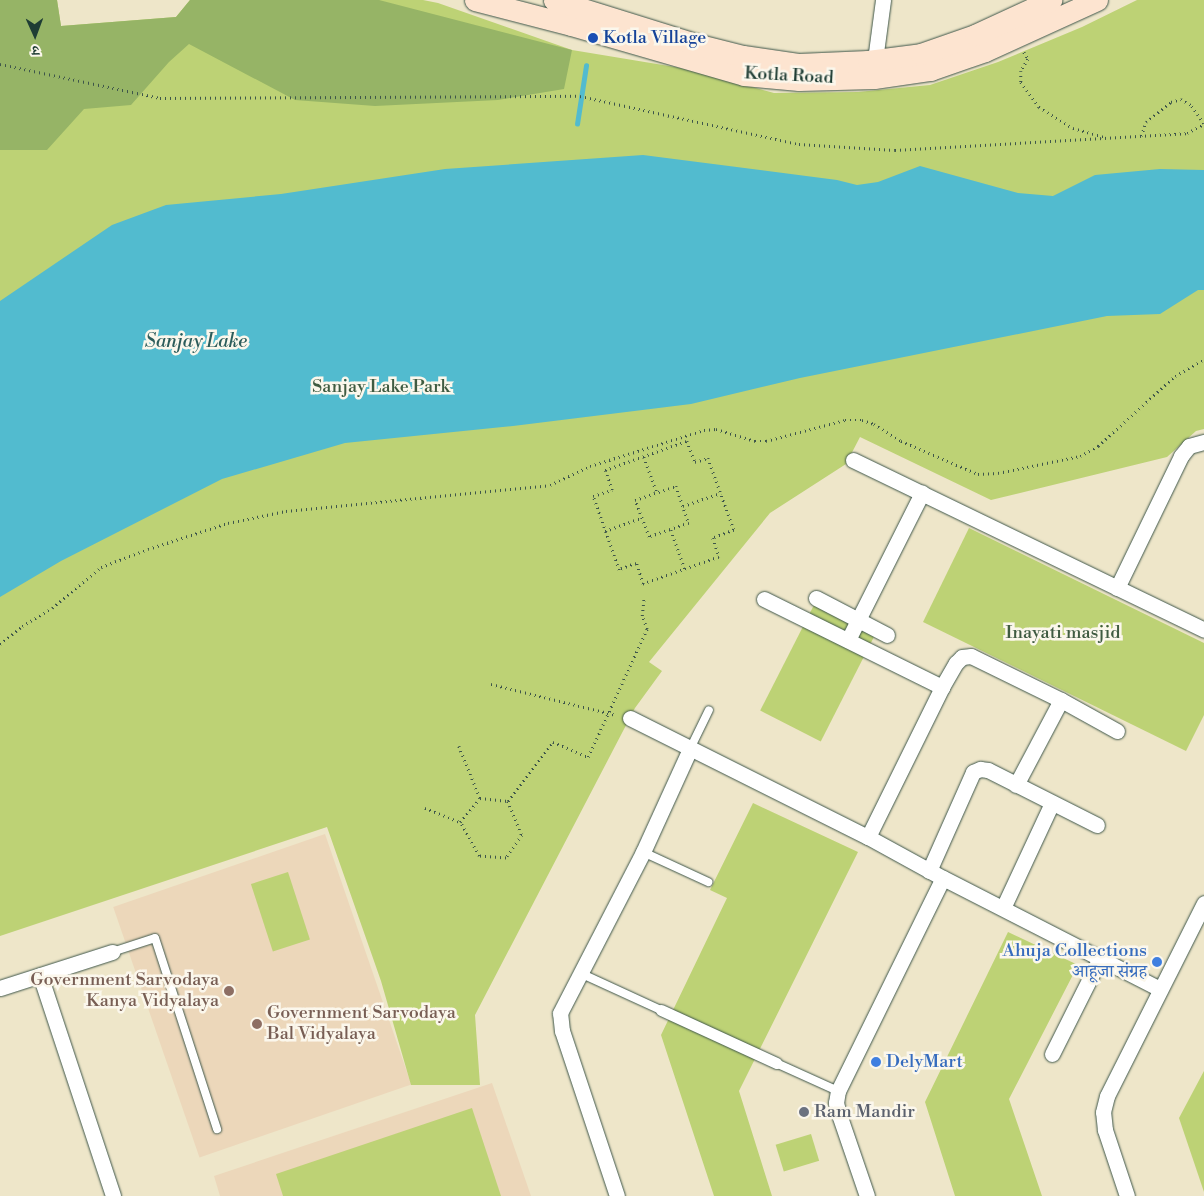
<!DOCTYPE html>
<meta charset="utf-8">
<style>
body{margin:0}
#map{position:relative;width:1204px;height:1196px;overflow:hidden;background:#eee6c9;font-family:"Libre Bodoni","Noto Serif Devanagari",serif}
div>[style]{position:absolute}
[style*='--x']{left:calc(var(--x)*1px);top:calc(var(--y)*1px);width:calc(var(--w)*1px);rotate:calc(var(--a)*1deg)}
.built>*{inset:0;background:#ecd7ba;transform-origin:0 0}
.green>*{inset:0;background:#bdd275;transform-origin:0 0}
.forest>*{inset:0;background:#96b466}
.water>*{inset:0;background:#52bbcf}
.stream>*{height:4.5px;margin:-2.25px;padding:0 2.25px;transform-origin:2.25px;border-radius:2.25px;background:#52bbcf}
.path>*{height:2.5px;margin-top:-1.25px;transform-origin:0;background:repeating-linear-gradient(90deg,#3e564a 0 1px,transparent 0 5px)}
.roads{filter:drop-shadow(0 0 1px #3e564a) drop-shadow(0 0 1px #3e564a)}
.service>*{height:8px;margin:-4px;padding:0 4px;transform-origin:4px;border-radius:4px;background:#fff}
.pedestrian>*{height:11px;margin:-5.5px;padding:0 5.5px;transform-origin:5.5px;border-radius:5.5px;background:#fff}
.minor>*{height:15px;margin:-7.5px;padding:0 7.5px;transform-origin:7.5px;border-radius:7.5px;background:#fff}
.secondary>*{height:21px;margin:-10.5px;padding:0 10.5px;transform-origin:10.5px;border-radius:10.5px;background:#fde4d0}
.dots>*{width:14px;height:14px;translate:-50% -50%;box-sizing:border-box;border:2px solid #fbf7ec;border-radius:50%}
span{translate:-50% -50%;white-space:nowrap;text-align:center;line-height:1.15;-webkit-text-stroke:5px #fbf7ec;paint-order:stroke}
.transit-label{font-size:18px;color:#164399}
.left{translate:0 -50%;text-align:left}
.street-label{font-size:18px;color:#1f3d34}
.park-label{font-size:18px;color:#3f5b41}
.shop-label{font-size:18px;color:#366cbe}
.right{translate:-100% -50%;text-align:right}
.education-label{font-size:18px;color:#785e54}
.worship-label{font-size:18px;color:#5b616d}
.water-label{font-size:19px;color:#2c5c5b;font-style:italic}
.north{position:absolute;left:10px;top:10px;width:50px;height:50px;-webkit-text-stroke:4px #fbf7ec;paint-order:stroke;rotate:178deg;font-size:14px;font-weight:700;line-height:20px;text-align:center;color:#1f3d34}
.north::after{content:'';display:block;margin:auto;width:18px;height:22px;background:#1f3d34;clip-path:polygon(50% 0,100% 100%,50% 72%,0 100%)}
</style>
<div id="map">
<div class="built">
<i style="left:325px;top:834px;width:265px;height:224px;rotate:71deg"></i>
<i style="clip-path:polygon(492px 1083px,531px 1196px,220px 1196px,214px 1176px)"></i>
</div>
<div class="green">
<i style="clip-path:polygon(0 0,57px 0,61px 26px,176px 17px,190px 0,423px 0,438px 3px,572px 50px,681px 68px,774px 93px,858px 92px,930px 85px,998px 62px,1082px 27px,1137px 0,1204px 0,1204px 429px,1196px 431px,1167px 457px,991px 500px,860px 437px,846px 464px,770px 513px,649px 662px,662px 671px,635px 708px,475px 1015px,480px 1085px,411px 1085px,381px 981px,327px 827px,0 936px)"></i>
<i style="clip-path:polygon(969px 528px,1204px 643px,1204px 715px,1186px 751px,923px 622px)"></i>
<i style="left:816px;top:601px;width:68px;height:123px;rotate:27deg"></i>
<i style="clip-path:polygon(753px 803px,858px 852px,739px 1091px,772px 1196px,714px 1196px,661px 1035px,727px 898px,710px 890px)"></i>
<i style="left:288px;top:872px;width:71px;height:39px;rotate:72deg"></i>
<i style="clip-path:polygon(1008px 932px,1078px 965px,1009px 1099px,1042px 1196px,955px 1196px,925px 1102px)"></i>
<i style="clip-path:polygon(1204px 1071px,1204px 1192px,1179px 1118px)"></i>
<i style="clip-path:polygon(472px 1108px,501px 1196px,283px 1196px,276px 1174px)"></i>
<i style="left:811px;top:1134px;width:28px;height:37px;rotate:73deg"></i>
</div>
<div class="forest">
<i style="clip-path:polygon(0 0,57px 0,61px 26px,176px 17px,190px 0,379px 0,572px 50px,564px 89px,498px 100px,375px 106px,295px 100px,189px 44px,169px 62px,131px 105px,84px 109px,47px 150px,0 150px)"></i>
</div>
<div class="water">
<i style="clip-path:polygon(643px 155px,837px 180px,857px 185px,878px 182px,920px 166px,1018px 193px,1053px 196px,1095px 175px,1160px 169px,1204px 170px,1204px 290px,1198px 290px,1160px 314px,1107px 316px,800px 378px,691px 404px,513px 426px,345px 443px,222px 479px,61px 561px,0 597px,0 301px,112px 225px,166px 205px,281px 194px,445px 169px)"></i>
</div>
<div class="stream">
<i style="--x:577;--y:124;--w:59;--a:-81.2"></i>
</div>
<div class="path">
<i style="--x:1024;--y:52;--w:8;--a:60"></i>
<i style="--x:1028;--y:59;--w:14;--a:120"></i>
<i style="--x:1021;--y:71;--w:11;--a:90"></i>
<i style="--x:1021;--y:82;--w:31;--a:54"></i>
<i style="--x:1039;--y:107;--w:40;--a:32"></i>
<i style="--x:1073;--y:128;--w:33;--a:16"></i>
<i style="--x:0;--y:64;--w:164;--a:12"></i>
<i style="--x:160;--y:98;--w:420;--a:-0.3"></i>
<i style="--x:580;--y:96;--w:224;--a:12.4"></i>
<i style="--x:799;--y:144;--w:96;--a:3.6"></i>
<i style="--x:895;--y:150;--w:292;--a:-3.3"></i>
<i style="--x:1187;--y:133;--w:19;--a:-28"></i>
<i style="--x:1141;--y:136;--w:15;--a:-70"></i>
<i style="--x:1146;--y:122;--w:32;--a:-39"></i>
<i style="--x:1171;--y:102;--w:10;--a:-17"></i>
<i style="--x:1181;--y:99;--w:13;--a:32"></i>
<i style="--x:1192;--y:106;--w:21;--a:55"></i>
<i style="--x:687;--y:441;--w:22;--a:69"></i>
<i style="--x:695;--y:462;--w:14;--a:-17"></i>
<i style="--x:708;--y:458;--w:77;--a:70.1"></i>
<i style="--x:734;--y:530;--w:22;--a:159"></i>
<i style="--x:713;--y:538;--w:20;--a:72"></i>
<i style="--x:719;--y:557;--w:81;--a:160.4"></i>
<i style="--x:643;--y:584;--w:22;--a:-108"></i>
<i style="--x:636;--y:563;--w:18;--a:158"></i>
<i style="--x:619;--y:570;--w:78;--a:-109.4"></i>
<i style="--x:593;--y:496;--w:20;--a:-18"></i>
<i style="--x:612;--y:490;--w:21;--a:-109"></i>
<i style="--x:605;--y:470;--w:87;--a:-19.5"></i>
<i style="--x:644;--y:457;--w:38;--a:70"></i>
<i style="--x:676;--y:486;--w:39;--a:71"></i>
<i style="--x:689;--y:523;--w:42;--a:160.7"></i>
<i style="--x:649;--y:537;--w:40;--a:-111"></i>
<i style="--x:635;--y:500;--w:43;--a:-18.9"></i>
<i style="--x:683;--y:506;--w:40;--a:-18.9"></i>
<i style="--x:671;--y:530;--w:41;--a:70.3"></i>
<i style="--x:605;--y:531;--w:38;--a:-20"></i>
<i style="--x:0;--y:644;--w:28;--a:-39"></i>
<i style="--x:22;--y:626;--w:35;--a:-31"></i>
<i style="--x:52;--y:608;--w:64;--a:-39.9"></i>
<i style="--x:101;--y:567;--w:50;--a:-21"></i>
<i style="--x:148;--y:549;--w:84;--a:-18"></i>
<i style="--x:228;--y:523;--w:59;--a:-11.7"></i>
<i style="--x:286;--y:511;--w:265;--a:-5.6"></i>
<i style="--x:550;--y:485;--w:44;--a:-25.4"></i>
<i style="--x:590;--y:466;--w:120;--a:-17.5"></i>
<i style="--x:704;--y:430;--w:12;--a:-5"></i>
<i style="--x:716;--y:429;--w:41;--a:17.1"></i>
<i style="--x:755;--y:441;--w:11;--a:0"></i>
<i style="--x:766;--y:441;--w:82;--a:-14.9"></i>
<i style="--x:845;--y:420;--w:17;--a:0"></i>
<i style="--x:862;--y:420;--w:13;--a:18"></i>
<i style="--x:874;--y:424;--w:32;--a:32"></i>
<i style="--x:901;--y:441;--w:84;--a:23.2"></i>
<i style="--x:978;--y:474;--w:20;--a:-3"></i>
<i style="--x:998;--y:473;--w:84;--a:-11.7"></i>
<i style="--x:1080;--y:456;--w:21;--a:-29"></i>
<i style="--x:1098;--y:446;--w:104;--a:-42.3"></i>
<i style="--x:1175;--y:376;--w:34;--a:-30"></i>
<i style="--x:491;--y:684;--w:129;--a:13.9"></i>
<i style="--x:459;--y:746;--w:56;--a:68"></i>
<i style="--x:480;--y:798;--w:28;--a:6"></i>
<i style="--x:508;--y:801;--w:37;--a:68"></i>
<i style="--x:522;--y:835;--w:28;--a:125"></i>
<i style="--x:506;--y:858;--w:27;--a:-176"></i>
<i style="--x:479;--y:856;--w:39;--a:-119"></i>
<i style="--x:460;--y:822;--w:31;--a:-50"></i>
<i style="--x:508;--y:801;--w:74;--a:-52.7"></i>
<i style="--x:553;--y:742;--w:38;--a:23"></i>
<i style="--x:588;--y:757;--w:141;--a:-65.3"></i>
<i style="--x:647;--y:629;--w:14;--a:-111"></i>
<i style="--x:642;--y:616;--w:19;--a:-84"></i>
<i style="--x:425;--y:808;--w:38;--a:22"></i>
</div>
<div class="roads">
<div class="service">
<i style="--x:690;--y:749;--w:43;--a:-64"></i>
<i style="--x:643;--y:852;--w:72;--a:24.8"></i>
<i style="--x:112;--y:952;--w:45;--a:-18"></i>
<i style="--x:155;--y:938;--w:201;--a:72"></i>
<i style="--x:580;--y:973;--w:89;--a:24.6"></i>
<i style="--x:776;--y:1063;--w:68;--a:24.3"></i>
</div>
<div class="pedestrian">
<i style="--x:661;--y:1010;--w:127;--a:24.7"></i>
</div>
<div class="minor">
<i style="--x:875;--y:60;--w:61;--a:-82.4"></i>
<i style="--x:853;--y:460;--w:390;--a:25.8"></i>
<i style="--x:1117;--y:588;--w:147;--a:-64.1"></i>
<i style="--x:1181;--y:456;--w:13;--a:-51"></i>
<i style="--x:1189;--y:446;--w:16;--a:-15"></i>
<i style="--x:816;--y:598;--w:80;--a:27.5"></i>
<i style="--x:764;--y:599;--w:199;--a:26.3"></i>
<i style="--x:848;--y:640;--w:165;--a:-63.3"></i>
<i style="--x:630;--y:718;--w:266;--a:26.6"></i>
<i style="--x:868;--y:837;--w:85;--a:28.7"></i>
<i style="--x:943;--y:878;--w:244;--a:27.1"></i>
<i style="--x:1016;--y:785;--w:96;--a:-62.1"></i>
<i style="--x:868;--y:837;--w:167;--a:-63.7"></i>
<i style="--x:942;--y:687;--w:28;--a:-60"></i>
<i style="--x:956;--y:663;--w:8;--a:-45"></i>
<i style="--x:962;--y:657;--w:9;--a:-6"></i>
<i style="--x:971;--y:656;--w:100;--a:26.1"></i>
<i style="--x:1061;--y:700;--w:64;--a:29"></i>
<i style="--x:929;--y:871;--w:108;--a:-66"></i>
<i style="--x:973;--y:772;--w:8;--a:-23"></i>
<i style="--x:980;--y:769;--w:8;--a:7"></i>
<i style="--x:988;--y:770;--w:122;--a:26.8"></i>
<i style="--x:1003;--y:908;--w:116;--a:-65"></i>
<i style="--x:40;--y:975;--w:233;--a:71.7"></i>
<i style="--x:0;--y:988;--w:118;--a:-17.8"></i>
<i style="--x:1052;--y:1054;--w:107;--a:-63.4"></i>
<i style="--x:617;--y:1196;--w:174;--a:-108.4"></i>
<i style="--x:562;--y:1031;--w:18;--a:-96"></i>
<i style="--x:560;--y:1013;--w:181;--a:-62.7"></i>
<i style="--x:643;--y:852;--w:113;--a:-65.5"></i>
<i style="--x:867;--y:1196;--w:83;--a:-108.9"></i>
<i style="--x:840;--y:1117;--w:15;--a:-106"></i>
<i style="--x:836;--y:1103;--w:12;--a:-81"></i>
<i style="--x:838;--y:1091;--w:237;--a:-63.8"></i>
<i style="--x:1127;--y:1196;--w:70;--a:-108.4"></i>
<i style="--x:1105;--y:1130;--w:18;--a:-96"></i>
<i style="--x:1103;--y:1112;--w:16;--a:-76"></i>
<i style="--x:1107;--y:1096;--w:216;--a:-63.3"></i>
</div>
<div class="secondary">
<i style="--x:475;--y:0;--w:99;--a:14.6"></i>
<i style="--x:571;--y:25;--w:180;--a:16.1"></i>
<i style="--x:744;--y:75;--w:55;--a:5.2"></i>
<i style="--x:799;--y:80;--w:75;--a:-1.5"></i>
<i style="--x:874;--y:78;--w:57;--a:-8.1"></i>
<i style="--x:930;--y:70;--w:58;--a:-19.1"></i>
<i style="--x:985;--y:51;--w:123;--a:-24.5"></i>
<i style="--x:554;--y:0;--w:148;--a:17.3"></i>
<i style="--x:695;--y:44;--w:49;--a:14"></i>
<i style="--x:743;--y:56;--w:57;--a:8.1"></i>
<i style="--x:799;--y:64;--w:69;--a:-2.5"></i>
<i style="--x:868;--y:61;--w:53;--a:-7.5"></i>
<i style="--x:921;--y:54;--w:57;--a:-19.4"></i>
<i style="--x:975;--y:35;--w:84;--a:-24.7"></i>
</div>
</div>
<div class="dots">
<i style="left:593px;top:38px;background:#1a4fb4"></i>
<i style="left:1157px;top:962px;background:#3f7fe0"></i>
<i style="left:229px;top:991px;background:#8d6e63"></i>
<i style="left:257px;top:1024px;background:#8d6e63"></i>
<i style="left:876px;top:1062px;background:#3f7fe0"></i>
<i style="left:804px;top:1112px;background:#6b7280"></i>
</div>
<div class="transit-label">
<span class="left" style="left:603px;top:38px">Kotla Village</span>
</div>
<div class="street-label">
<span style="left:789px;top:76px;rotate:3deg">Kotla Road</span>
</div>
<div class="park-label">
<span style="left:381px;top:387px">Sanjay Lake Park</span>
<span style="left:1063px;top:633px">Inayati masjid</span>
</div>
<div class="shop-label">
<span class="right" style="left:1147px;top:962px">Ahuja Collections<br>आहूजा संग्रह</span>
<span class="left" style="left:886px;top:1062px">DelyMart</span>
</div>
<div class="education-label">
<span class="right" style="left:219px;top:991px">Government Sarvodaya<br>Kanya Vidyalaya</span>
<span class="left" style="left:267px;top:1024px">Government Sarvodaya<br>Bal Vidyalaya</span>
</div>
<div class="worship-label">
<span class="left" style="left:814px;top:1112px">Ram Mandir</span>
</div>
<div class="water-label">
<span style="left:196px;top:342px">Sanjay Lake</span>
</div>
<div class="north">उ</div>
</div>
